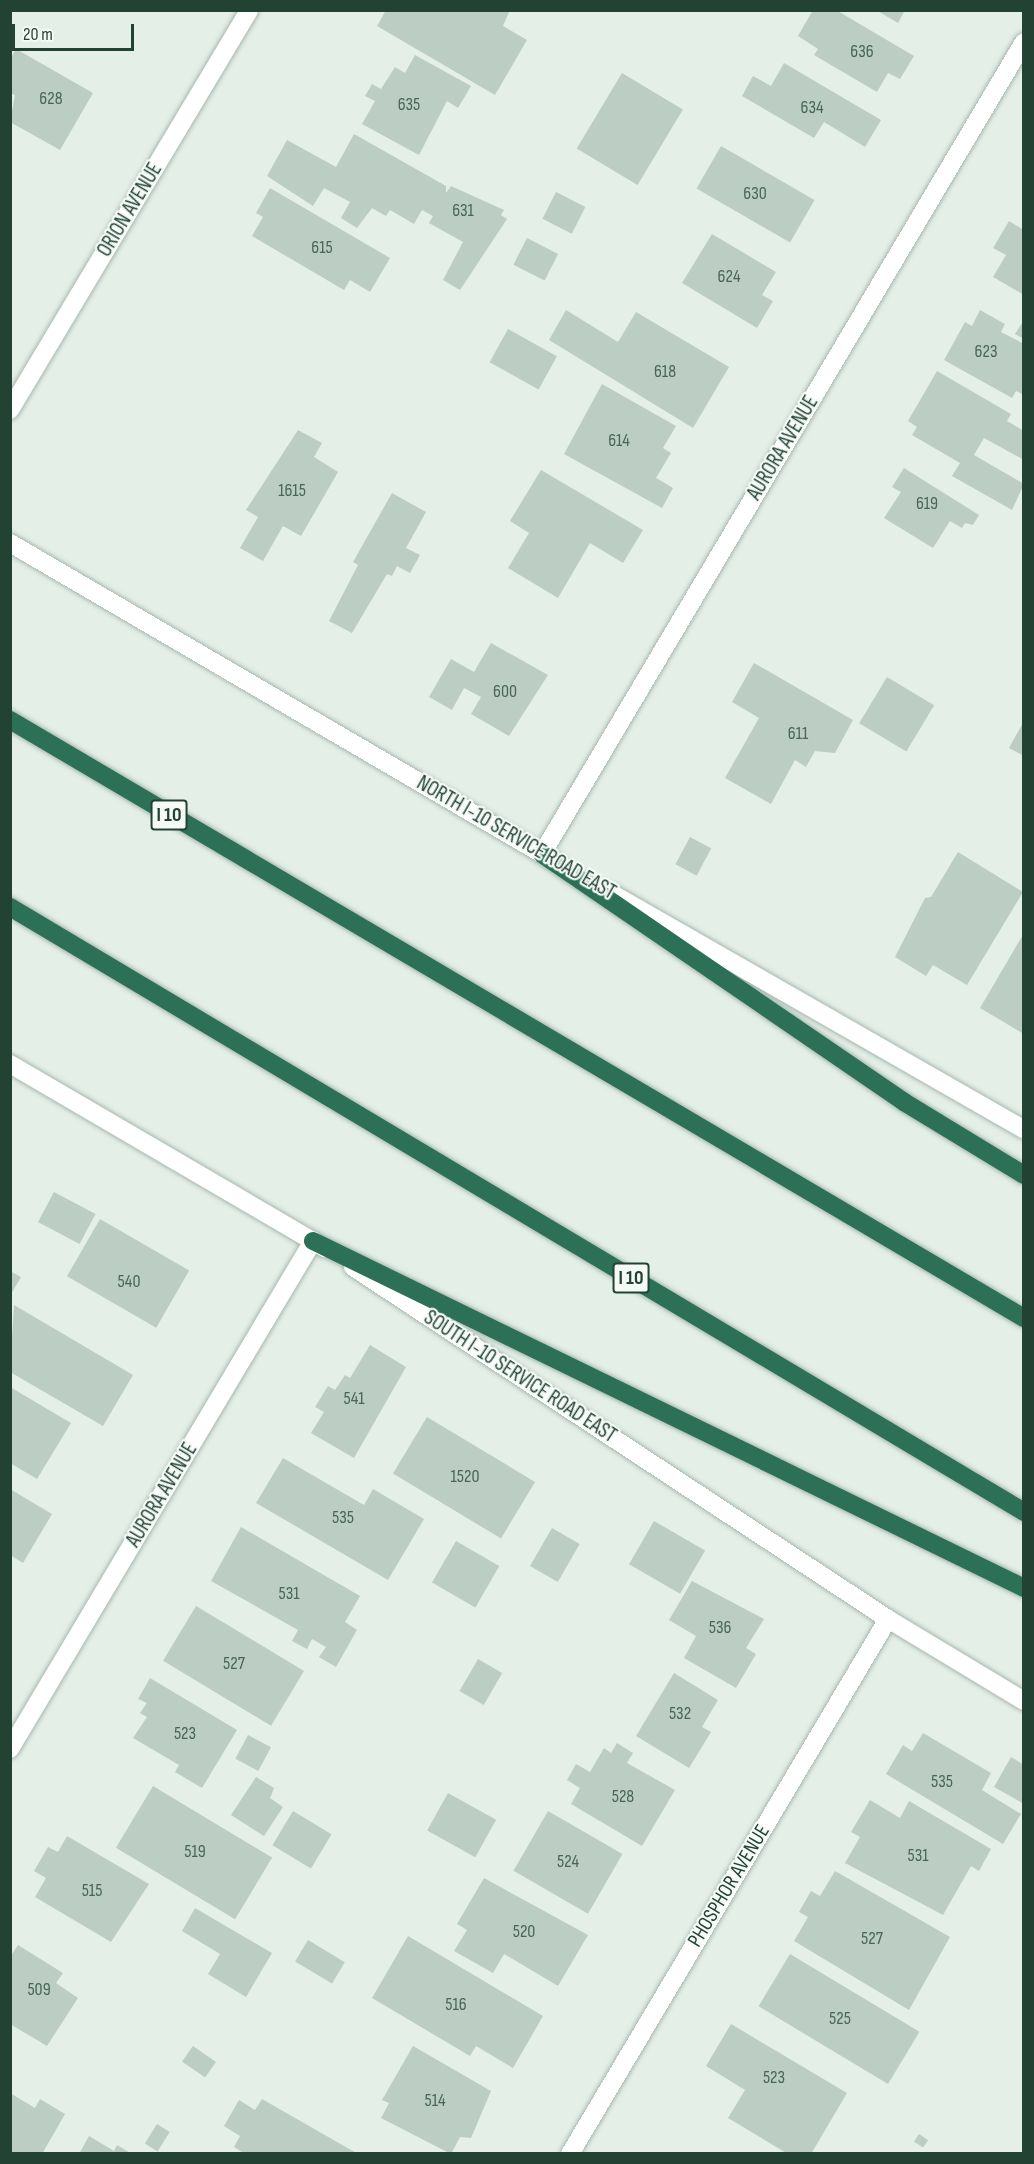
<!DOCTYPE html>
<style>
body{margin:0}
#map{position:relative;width:1034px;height:2164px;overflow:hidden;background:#e4efe8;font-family:"Sofia Sans Condensed",sans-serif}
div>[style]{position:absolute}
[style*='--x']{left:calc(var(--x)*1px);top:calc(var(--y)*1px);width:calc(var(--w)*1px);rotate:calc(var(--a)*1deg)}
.building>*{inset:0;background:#bccdc3;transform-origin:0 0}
.roads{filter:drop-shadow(0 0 2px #a6b8ae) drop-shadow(0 0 2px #a6b8ae)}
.minor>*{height:18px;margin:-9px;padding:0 9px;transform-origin:9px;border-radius:9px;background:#fff}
.highway>*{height:18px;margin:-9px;padding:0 9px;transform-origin:9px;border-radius:9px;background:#2c7057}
span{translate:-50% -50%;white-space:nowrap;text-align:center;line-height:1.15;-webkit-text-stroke:4.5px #f5faf7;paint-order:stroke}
.number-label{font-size:18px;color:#486558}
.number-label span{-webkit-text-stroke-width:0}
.shield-label span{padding:2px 4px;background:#f5faf7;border:2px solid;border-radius:4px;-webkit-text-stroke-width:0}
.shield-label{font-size:20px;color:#224234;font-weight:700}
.street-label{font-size:21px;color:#224234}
.frame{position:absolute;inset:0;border:12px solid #224234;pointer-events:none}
.scale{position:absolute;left:12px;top:24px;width:122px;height:27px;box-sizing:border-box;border:3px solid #224234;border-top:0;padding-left:8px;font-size:18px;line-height:21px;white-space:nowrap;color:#224234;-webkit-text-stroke:4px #f5faf7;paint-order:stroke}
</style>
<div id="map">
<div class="building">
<i style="clip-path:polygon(386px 10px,510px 10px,503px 26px,527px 40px,495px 95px,377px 26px)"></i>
<i style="clip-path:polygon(813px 10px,836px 10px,914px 56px,900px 79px,888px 73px,877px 92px,814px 55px,818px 49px,798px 36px)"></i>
<i style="clip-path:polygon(876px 10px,905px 10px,898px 23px)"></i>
<i style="clip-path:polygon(16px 49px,93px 93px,60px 150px,10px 122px,15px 95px,10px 93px,10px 59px)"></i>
<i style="clip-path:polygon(415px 55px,471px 86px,458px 108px,447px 101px,419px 155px,362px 124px,375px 101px,365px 96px,372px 84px,381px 89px,395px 67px,405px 73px)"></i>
<i style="clip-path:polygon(784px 63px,881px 120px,865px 147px,824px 122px,814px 138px,742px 96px,753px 76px,771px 86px)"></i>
<i style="left:622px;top:73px;width:71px;height:88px;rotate:31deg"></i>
<i style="clip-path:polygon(354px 134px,446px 186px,446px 193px,451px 186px,504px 210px,501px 215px,507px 219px,460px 290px,443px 280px,463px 242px,429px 223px,433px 216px,422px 210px,414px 224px,390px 210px,386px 216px,372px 208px,357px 228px,341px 218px,350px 202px,324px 188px,313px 206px,267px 176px,287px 140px,336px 167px)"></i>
<i style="left:721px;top:146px;width:108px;height:49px;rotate:30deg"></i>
<i style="clip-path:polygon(270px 188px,390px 258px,370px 292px,350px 280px,344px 290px,252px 236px,263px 217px,256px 213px)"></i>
<i style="left:556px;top:192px;width:33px;height:30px;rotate:27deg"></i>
<i style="clip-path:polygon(1009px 221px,1024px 230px,1024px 295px,993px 277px,1006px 255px,993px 248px)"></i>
<i style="clip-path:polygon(712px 234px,776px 272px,762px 295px,773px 301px,757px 328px,682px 283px)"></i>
<i style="left:527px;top:238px;width:35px;height:30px;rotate:27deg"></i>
<i style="clip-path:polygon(566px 310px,618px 342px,636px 312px,729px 367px,693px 428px,549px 340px)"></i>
<i style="clip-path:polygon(980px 310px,1005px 324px,1001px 332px,1024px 344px,1024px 395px,1016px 391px,1012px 398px,944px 360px,965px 322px,972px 326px)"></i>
<i style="clip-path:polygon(1024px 320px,1024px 339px,1015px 334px)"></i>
<i style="left:508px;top:329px;width:56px;height:38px;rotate:29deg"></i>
<i style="clip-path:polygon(937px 371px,1011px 414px,1007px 421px,1024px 431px,1024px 460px,984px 438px,974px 455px,1024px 484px,1012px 510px,952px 476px,960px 463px,912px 435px,917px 427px,908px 421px)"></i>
<i style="clip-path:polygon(602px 384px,676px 426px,663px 448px,671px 453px,656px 478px,673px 488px,662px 508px,564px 454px)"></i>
<i style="clip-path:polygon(298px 430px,322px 443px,314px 457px,338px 472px,301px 536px,283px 526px,263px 561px,240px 548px,258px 517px,246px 510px)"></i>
<i style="clip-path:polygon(904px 468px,979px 515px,973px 525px,965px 523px,962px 528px,950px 521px,933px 548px,884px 518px,901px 492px,892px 487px)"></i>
<i style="clip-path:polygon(541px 470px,643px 530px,623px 563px,590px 543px,558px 598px,508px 568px,529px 533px,510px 521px)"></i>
<i style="clip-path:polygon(392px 493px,426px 512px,406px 548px,420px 555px,410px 573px,397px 566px,392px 576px,387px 574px,352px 633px,329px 621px,358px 565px,353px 562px)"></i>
<i style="clip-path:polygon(491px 643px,548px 675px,509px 736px,471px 714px,481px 697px,464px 688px,452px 710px,429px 697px,451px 659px,474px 672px)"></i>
<i style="clip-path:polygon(754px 663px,853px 720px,835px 753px,815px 751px,806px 767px,795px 760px,771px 804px,725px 778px,759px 718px,732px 702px)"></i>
<i style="left:887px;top:677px;width:55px;height:54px;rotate:31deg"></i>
<i style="clip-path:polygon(1024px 721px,1024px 756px,1009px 748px)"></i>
<i style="left:690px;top:837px;width:24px;height:31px;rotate:28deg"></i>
<i style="clip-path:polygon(958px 852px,1023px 892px,967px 985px,933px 965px,926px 976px,895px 957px,925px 898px,931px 897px)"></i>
<i style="clip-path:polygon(1024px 933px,1024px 1034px,980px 1008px)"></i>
<i style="left:54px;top:1192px;width:47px;height:34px;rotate:28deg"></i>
<i style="left:100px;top:1219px;width:103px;height:66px;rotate:30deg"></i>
<i style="clip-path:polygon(10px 1271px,21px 1277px,10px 1296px)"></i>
<i style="clip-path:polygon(14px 1305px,133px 1375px,103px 1426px,10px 1372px)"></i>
<i style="clip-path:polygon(370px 1345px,406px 1367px,354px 1458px,311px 1433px,324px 1412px,315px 1407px,328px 1386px,335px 1390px,345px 1375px,350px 1378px)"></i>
<i style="clip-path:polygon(10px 1387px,71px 1423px,37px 1479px,10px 1463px)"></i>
<i style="left:427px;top:1417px;width:126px;height:66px;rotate:31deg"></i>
<i style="clip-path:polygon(283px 1458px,364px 1505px,373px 1489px,424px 1519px,388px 1580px,256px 1503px)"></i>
<i style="clip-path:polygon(10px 1489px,52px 1514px,23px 1563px,10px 1555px)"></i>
<i style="left:654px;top:1521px;width:59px;height:50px;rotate:30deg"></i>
<i style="clip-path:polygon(241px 1527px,360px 1596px,345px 1622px,357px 1630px,336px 1667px,319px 1657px,326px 1647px,312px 1639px,307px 1649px,292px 1641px,298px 1630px,211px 1581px)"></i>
<i style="left:552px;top:1528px;width:32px;height:44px;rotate:30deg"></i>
<i style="left:456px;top:1541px;width:50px;height:48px;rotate:30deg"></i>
<i style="clip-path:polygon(692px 1581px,764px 1619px,746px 1648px,756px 1654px,736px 1688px,684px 1658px,696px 1636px,669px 1620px)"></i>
<i style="left:196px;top:1606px;width:126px;height:64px;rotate:31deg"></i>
<i style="left:478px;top:1659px;width:28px;height:37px;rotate:30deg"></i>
<i style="clip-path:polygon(674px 1673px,718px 1700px,702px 1727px,711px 1732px,689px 1768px,636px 1736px)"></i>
<i style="clip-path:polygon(150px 1678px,237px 1730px,202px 1788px,175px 1772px,179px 1765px,133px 1738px,147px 1717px,140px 1713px,147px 1703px,138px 1699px)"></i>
<i style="clip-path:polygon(923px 1733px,991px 1773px,982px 1790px,1021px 1814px,1003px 1844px,886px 1774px,903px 1745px,912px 1751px)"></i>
<i style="left:248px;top:1735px;width:26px;height:27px;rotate:28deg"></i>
<i style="clip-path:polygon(617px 1743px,633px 1753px,627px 1763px,675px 1790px,642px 1846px,571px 1804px,580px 1788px,567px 1780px,576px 1764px,590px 1772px,604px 1748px,611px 1753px)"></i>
<i style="clip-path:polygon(1011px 1757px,1024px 1765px,1024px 1804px,994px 1787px)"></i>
<i style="clip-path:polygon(256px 1777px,274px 1788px,270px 1798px,283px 1807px,264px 1836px,231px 1815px)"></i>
<i style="left:153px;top:1786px;width:139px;height:72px;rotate:31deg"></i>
<i style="left:448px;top:1793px;width:55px;height:43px;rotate:29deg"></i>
<i style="clip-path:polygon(870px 1800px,900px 1818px,909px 1801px,991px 1849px,979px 1871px,971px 1866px,943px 1915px,845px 1863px,860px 1837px,851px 1832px)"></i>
<i style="left:293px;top:1811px;width:45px;height:40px;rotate:31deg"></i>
<i style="left:548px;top:1811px;width:86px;height:69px;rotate:30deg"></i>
<i style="clip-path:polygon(67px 1836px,149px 1884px,111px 1942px,35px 1897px,46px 1878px,34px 1871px,48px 1847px,58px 1852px)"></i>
<i style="clip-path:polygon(835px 1871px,950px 1937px,909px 2010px,794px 1941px,808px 1917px,799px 1912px,811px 1891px,820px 1896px)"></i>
<i style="clip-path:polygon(484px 1878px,588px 1935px,558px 1986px,504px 1954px,493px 1973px,454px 1951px,467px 1930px,457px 1924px)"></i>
<i style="clip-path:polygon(195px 1908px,272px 1953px,246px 1997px,208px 1974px,220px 1954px,182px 1931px)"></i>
<i style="clip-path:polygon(408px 1936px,543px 2016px,513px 2068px,476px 2046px,470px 2056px,372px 1998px)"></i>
<i style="left:308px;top:1940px;width:43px;height:25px;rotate:31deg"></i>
<i style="clip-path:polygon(18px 1945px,63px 1973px,56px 1983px,78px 1998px,47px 2046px,10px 2024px,10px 1957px)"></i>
<i style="left:790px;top:1954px;width:151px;height:61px;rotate:31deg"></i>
<i style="clip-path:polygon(731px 2024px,847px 2093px,811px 2154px,788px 2154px,728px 2118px,745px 2090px,706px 2066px)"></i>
<i style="left:193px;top:2046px;width:28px;height:19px;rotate:35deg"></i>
<i style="clip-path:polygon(413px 2046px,491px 2091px,471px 2138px,460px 2137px,451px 2154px,381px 2118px,389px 2103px,382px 2100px)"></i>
<i style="clip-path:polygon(10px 2093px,35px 2108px,40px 2099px,65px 2114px,42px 2154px,10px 2154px)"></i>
<i style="clip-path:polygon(262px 2099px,358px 2154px,245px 2154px,234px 2147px,240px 2136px,224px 2126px,239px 2100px,255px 2110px)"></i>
<i style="left:157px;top:2124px;width:15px;height:23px;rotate:32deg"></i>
<i style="left:919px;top:2134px;width:11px;height:9px;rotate:34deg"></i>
<i style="clip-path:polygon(89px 2136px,114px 2151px,117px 2145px,132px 2154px,79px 2154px)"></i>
</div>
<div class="roads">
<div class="minor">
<i style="--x:10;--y:410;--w:466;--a:-59.1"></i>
<i style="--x:10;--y:543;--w:632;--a:30.3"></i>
<i style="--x:542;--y:854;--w:944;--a:-59.31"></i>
<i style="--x:611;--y:893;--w:476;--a:29.8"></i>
<i style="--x:10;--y:1064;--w:365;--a:30.3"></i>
<i style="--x:353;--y:1267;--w:640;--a:33.34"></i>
<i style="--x:888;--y:1619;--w:159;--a:31.1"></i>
<i style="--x:10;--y:1749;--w:592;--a:-59.19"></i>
<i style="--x:570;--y:2154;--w:622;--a:-59.27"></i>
</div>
<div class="highway">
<i style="--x:10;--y:720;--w:1177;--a:30.53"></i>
<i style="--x:542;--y:854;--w:439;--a:34.4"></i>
<i style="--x:904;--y:1102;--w:140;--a:31.3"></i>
<i style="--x:10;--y:907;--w:1181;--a:30.82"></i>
<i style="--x:313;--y:1241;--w:791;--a:26.01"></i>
</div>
</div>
<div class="number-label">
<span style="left:862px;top:52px">636</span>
<span style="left:51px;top:99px">628</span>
<span style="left:409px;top:105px">635</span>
<span style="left:812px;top:108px">634</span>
<span style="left:755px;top:194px">630</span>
<span style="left:463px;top:211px">631</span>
<span style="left:322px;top:248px">615</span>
<span style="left:729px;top:277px">624</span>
<span style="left:986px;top:352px">623</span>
<span style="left:665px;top:372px">618</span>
<span style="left:619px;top:441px">614</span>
<span style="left:292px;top:491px">1615</span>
<span style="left:927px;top:504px">619</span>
<span style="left:505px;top:692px">600</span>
<span style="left:798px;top:734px">611</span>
<span style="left:129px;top:1282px">540</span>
<span style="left:354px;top:1399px">541</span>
<span style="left:465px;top:1477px">1520</span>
<span style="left:343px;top:1518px">535</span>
<span style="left:289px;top:1594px">531</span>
<span style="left:720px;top:1628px">536</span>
<span style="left:234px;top:1664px">527</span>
<span style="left:680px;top:1714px">532</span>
<span style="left:185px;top:1734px">523</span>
<span style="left:942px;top:1782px">535</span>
<span style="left:623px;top:1797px">528</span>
<span style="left:195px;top:1852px">519</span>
<span style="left:918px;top:1856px">531</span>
<span style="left:568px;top:1862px">524</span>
<span style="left:92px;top:1891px">515</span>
<span style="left:524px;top:1932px">520</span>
<span style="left:872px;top:1939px">527</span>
<span style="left:39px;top:1990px">509</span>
<span style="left:456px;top:2005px">516</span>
<span style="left:840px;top:2019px">525</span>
<span style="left:774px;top:2078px">523</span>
<span style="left:435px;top:2101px">514</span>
</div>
<div class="shield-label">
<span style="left:169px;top:815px">I 10</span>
<span style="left:631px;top:1278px">I 10</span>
</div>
<div class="street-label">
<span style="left:130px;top:210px;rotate:-59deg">ORION AVENUE</span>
<span style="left:783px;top:448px;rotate:-59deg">AURORA AVENUE</span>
<span style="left:516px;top:838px;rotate:30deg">NORTH I-10 SERVICE ROAD EAST</span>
<span style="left:520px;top:1377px;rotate:33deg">SOUTH I-10 SERVICE ROAD EAST</span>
<span style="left:162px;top:1495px;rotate:-59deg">AURORA AVENUE</span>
<span style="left:729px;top:1886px;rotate:-59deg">PHOSPHOR AVENUE</span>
</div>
<div class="frame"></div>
<div class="scale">20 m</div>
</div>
